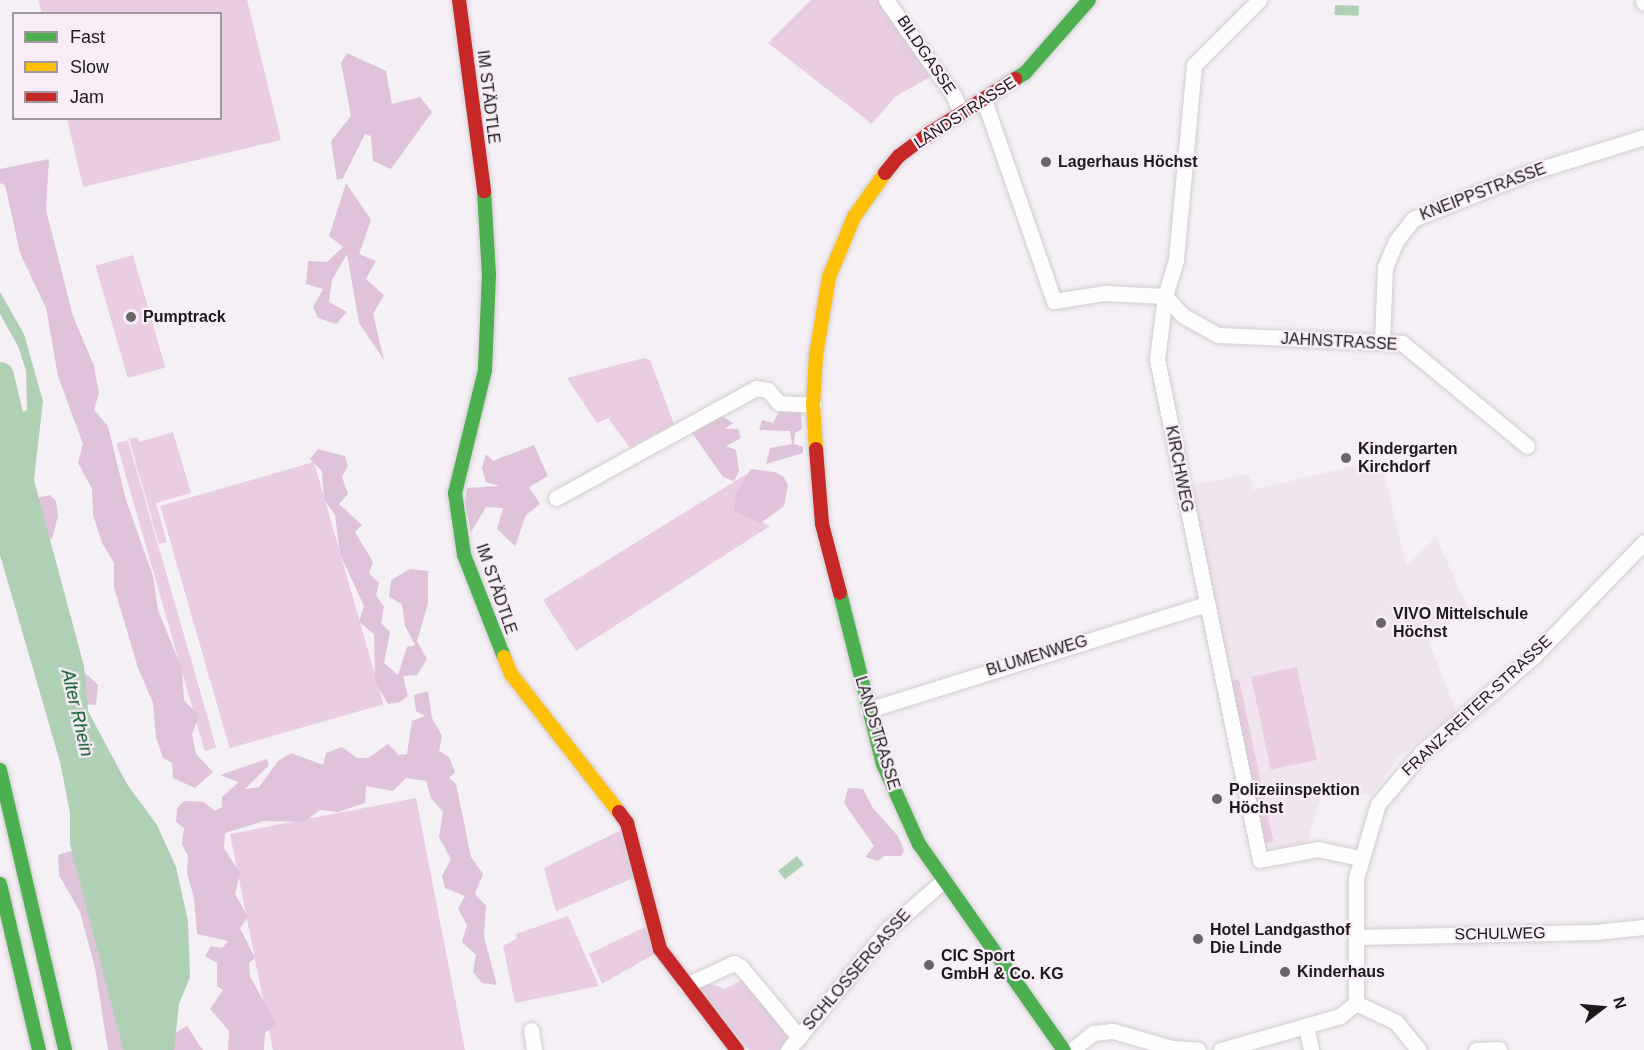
<!DOCTYPE html>
<meta charset="utf-8">
<style>
body{margin:0}
#map{position:relative;width:1644px;height:1050px;overflow:hidden;background:#f5f0f5;font-family:Helvetica,sans-serif}
div>[style]{position:absolute}
[style*='--x']{left:calc(var(--x)*1px);top:calc(var(--y)*1px);width:calc(var(--w)*1px);rotate:calc(var(--a)*1deg)}
.built>*{inset:0;background:#f0e4ee}
.green>*{inset:0;background:#e8cde3;transform-origin:0 0}
.forest>*{inset:0;background:#dfc3da}
.water>*{inset:0;background:#b0d0b6;transform-origin:0 0}
.river>*{height:28px;margin:-14px;padding:0 14px;transform-origin:14px;border-radius:14px;background:#b0d0b6}
.roads{filter:drop-shadow(0 0 2px #d1cdd1) drop-shadow(0 0 2px #d1cdd1)}
.street>*{height:15px;margin:-7.5px;padding:0 7.5px;transform-origin:7.5px;border-radius:7.5px;background:#fefdfe}
.fast>*{height:14px;margin:-7px;padding:0 7px;transform-origin:7px;border-radius:7px;background:#4caf50}
.slow>*{height:14px;margin:-7px;padding:0 7px;transform-origin:7px;border-radius:7px;background:#ffc107}
.jam>*{height:14px;margin:-7px;padding:0 7px;transform-origin:7px;border-radius:7px;background:#c62828}
.dots>*{width:16px;height:16px;translate:-50% -50%;box-sizing:border-box;border:3px solid #f8edf6;border-radius:50%}
span{translate:-50% -50%;white-space:nowrap;text-align:center;line-height:1.15;-webkit-text-stroke:4.5px #f8edf6;paint-order:stroke}
.street-label{font-size:16px;color:#1c181b}
.poi-label{font-size:16px;color:#1c181b;font-weight:700}
.left{translate:0 -50%;text-align:left}
.water-label{font-size:18px;color:#035424;font-style:italic}
.legend{position:absolute;left:12px;top:12px;width:210px;height:108px;box-sizing:border-box;background:#f8edf6;border:2px solid #a0989e;margin:0;padding:8px 10px;list-style:none;font-size:18px;color:#1c181b}
.legend li{display:flex;align-items:center;gap:12px;height:30px}
.legend b{width:30px;border:2px solid #a0989e}
.north{position:absolute;left:1572px;top:978px;width:60px;height:60px;-webkit-text-stroke:4px #f8edf6;paint-order:stroke;rotate:74deg;font-size:16px;font-weight:700;line-height:24px;text-align:center;color:#1c181b}
.north::after{content:'';display:block;margin:auto;width:21px;height:27px;background:#1c181b;clip-path:polygon(50% 0,100% 100%,50% 72%,0 100%)}
</style>
<div id="map">
<div class="built">
<i style="clip-path:polygon(1381px 459px,1406px 566px,1436px 537px,1468px 608px,1429px 641px,1456px 712px,1397px 759px,1372px 795px,1324px 787px,1306px 845px,1274px 851px,1263px 843px,1186px 486px,1249px 474px,1253px 490px)"></i>
</div>
<div class="green">
<i style="clip-path:polygon(38px 0,247px 0,281px 140px,83px 187px,67px 119px,220px 118px,220px 14px,42px 13px)"></i>
<i style="clip-path:polygon(811px 0,879px 0,932px 76px,896px 96px,872px 124px,768px 43px)"></i>
<i style="left:133px;top:255px;width:117px;height:39px;rotate:74deg"></i>
<i style="clip-path:polygon(644px 358px,650px 360px,674px 424px,630px 448px,608px 418px,597px 423px,567px 378px)"></i>
<i style="clip-path:polygon(173px 432px,191px 493px,156px 503px,167px 542px,159px 544px,129px 439px,137px 437px,139px 442px)"></i>
<i style="left:128px;top:440px;width:320px;height:12px;rotate:74deg"></i>
<i style="left:314px;top:462px;width:252px;height:160px;rotate:74deg"></i>
<i style="clip-path:polygon(750px 472px,735px 509px,770px 526px,576px 651px,543px 600px)"></i>
<i style="left:1297px;top:667px;width:95px;height:47px;rotate:78deg"></i>
<i style="left:1239px;top:679px;width:166px;height:9px;rotate:78deg"></i>
<i style="clip-path:polygon(416px 798px,465px 1050px,273px 1050px,230px 834px)"></i>
<i style="clip-path:polygon(621px 830px,636px 877px,556px 911px,544px 868px)"></i>
<i style="clip-path:polygon(568px 916px,599px 986px,515px 1003px,503px 946px,517px 938px,516px 934px)"></i>
<i style="clip-path:polygon(645px 927px,656px 953px,602px 984px,589px 954px)"></i>
<i style="clip-path:polygon(743px 979px,786px 1031px,789px 1039px,780px 1050px,749px 1050px,701px 991px,703px 981px,725px 989px)"></i>
</div>
<div class="forest">
<i style="clip-path:polygon(347px 53px,386px 71px,392px 104px,420px 97px,432px 112px,391px 169px,373px 161px,371px 136px,365px 134px,343px 178px,337px 180px,331px 141px,351px 116px,341px 63px)"></i>
<i style="clip-path:polygon(49px 159px,46px 210px,73px 316px,94px 366px,99px 393px,94px 410px,108px 426px,126px 500px,153px 576px,158px 610px,182px 669px,184px 700px,199px 716px,192px 734px,196px 754px,213px 772px,195px 788px,173px 778px,172px 763px,163px 758px,156px 738px,153px 703px,138px 668px,114px 587px,114px 563px,102px 543px,93px 515px,92px 489px,78px 463px,83px 444px,58px 376px,46px 308px,20px 253px,5px 185px,0 183px,0 169px)"></i>
<i style="clip-path:polygon(346px 183px,371px 220px,359px 254px,376px 261px,366px 279px,384px 295px,373px 314px,384px 360px,359px 323px,347px 254px,332px 280px,329px 302px,347px 312px,336px 324px,318px 318px,313px 307px,323px 289px,306px 284px,308px 261px,327px 262px,343px 247px,329px 236px)"></i>
<i style="clip-path:polygon(781px 408px,801px 412px,802px 429px,795px 433px,794px 444px,803px 447px,803px 453px,766px 464px,770px 448px,792px 444px,790px 431px,759px 430px,762px 420px,773px 423px)"></i>
<i style="clip-path:polygon(717px 413px,733px 423px,725px 429px,738px 429px,741px 438px,726px 446px,736px 450px,739px 471px,734px 481px,723px 477px,690px 430px)"></i>
<i style="clip-path:polygon(534px 445px,548px 476px,529px 487px,540px 504px,526px 515px,515px 546px,497px 529px,503px 508px,486px 507px,471px 532px,465px 503px,467px 488px,499px 486px,486px 482px,482px 468px,486px 454px,493px 461px)"></i>
<i style="clip-path:polygon(318px 449px,345px 456px,348px 466px,342px 477px,348px 494px,339px 504px,362px 525px,355px 532px,373px 562px,369px 573px,379px 583px,376px 595px,384px 607px,381px 623px,390px 632px,384px 663px,398px 675px,407px 647px,415px 645px,405px 626px,402px 604px,389px 597px,391px 580px,410px 569px,428px 571px,428px 603px,417px 641px,427px 659px,417px 675px,403px 676px,408px 696px,400px 702px,388px 704px,375px 682px,374px 634px,359px 622px,364px 606px,340px 554px,335px 515px,324px 499px,322px 471px,310px 459px)"></i>
<i style="clip-path:polygon(751px 469px,774px 472px,783px 476px,788px 485px,784px 506px,761px 523px,734px 511px,736px 493px)"></i>
<i style="clip-path:polygon(50px 495px,56px 501px,58px 516px,52px 539px,36px 543px,23px 501px)"></i>
<i style="clip-path:polygon(81px 669px,98px 685px,96px 705px,67px 703px)"></i>
<i style="clip-path:polygon(428px 691px,432px 718px,442px 736px,439px 751px,449px 757px,455px 772px,449px 778px,456px 784px,471px 857px,483px 874px,475px 894px,486px 906px,484px 937px,497px 985px,482px 983px,473px 972px,476px 955px,462px 942px,467px 925px,458px 909px,465px 896px,445px 888px,442px 876px,451px 859px,439px 837px,443px 812px,431px 798px,426px 781px,406px 778px,393px 791px,366px 786px,365px 803px,338px 812px,320px 810px,304px 822px,264px 821px,225px 833px,224px 848px,240px 873px,235px 894px,248px 917px,240px 928px,255px 958px,249px 963px,250px 976px,276px 1024px,265px 1033px,264px 1050px,228px 1050px,229px 1031px,210px 1009px,223px 990px,217px 986px,217px 963px,205px 956px,211px 946px,222px 948px,228px 941px,197px 934px,194px 898px,187px 873px,188px 856px,182px 844px,184px 828px,176px 822px,177px 808px,184px 801px,204px 802px,215px 811px,222px 807px,222px 797px,239px 782px,220px 775px,267px 759px,269px 765px,245px 789px,259px 787px,278px 761px,291px 753px,323px 765px,326px 753px,342px 747px,357px 758px,368px 758px,388px 744px,399px 755px,407px 754px,412px 721px,425px 716px,416px 711px,414px 695px)"></i>
<i style="clip-path:polygon(848px 788px,863px 789px,873px 808px,898px 836px,904px 850px,901px 856px,884px 856px,878px 861px,865px 857px,874px 846px,844px 803px)"></i>
<i style="clip-path:polygon(77px 849px,102px 966px,123px 1050px,108px 1050px,95px 968px,80px 912px,59px 875px,58px 855px)"></i>
<i style="clip-path:polygon(187px 1026px,200px 1046px,203px 1050px,172px 1050px,175px 1033px)"></i>
</div>
<div class="water">
<i style="left:1335px;top:5px;width:24px;height:10px;rotate:2deg"></i>
<i style="clip-path:polygon(0 292px,24px 334px,43px 401px,34px 480px,84px 666px,88px 711px,127px 784px,157px 825px,176px 867px,188px 921px,190px 977px,179px 1004px,174px 1050px,123px 1050px,70px 844px,70px 813px,60px 762px,0 555px,0 380px,19px 414px,27px 410px,26px 371px,18px 346px,0 314px)"></i>
<i style="left:797px;top:856px;width:11px;height:24px;rotate:52deg"></i>
</div>
<div class="river">
<i style="--x:0;--y:376;--w:47;--a:76.6"></i>
</div>
<div class="roads">
<div class="street">
<i style="--x:886;--y:0;--w:118;--a:54.7"></i>
<i style="--x:954;--y:96;--w:18;--a:68"></i>
<i style="--x:1259;--y:0;--w:92;--a:135"></i>
<i style="--x:1194;--y:65;--w:196;--a:95.3"></i>
<i style="--x:1176;--y:260;--w:38;--a:107"></i>
<i style="--x:1165;--y:296;--w:64;--a:97.2"></i>
<i style="--x:1157;--y:359;--w:511;--a:78.38"></i>
<i style="--x:1260;--y:860;--w:58;--a:-10.9"></i>
<i style="--x:1317;--y:849;--w:44;--a:11.8"></i>
<i style="--x:1643;--y:0;--w:3;--a:72"></i>
<i style="--x:984;--y:100;--w:213;--a:70.8"></i>
<i style="--x:1054;--y:301;--w:52;--a:-8.9"></i>
<i style="--x:1105;--y:293;--w:60;--a:2.9"></i>
<i style="--x:1165;--y:296;--w:25;--a:48"></i>
<i style="--x:1182;--y:315;--w:41;--a:29.1"></i>
<i style="--x:1218;--y:335;--w:184;--a:2.5"></i>
<i style="--x:1402;--y:343;--w:162;--a:39.5"></i>
<i style="--x:1382;--y:341;--w:74;--a:-87.7"></i>
<i style="--x:1385;--y:267;--w:28;--a:-67"></i>
<i style="--x:1396;--y:241;--w:28;--a:-52"></i>
<i style="--x:1413;--y:219;--w:124;--a:-21.8"></i>
<i style="--x:1528;--y:173;--w:121;--a:-17.2"></i>
<i style="--x:556;--y:498;--w:228;--a:-28.8"></i>
<i style="--x:756;--y:388;--w:12;--a:9"></i>
<i style="--x:768;--y:390;--w:17;--a:50"></i>
<i style="--x:779;--y:403;--w:34;--a:3"></i>
<i style="--x:868;--y:710;--w:355;--a:-17.4"></i>
<i style="--x:1356;--y:937;--w:239;--a:-1.2"></i>
<i style="--x:1595;--y:932;--w:49;--a:-5.8"></i>
<i style="--x:686;--y:985;--w:53;--a:-24.6"></i>
<i style="--x:734;--y:963;--w:8;--a:30"></i>
<i style="--x:741;--y:967;--w:91;--a:50.4"></i>
<i style="--x:1356;--y:1003;--w:44;--a:25.4"></i>
<i style="--x:1396;--y:1022;--w:36;--a:51"></i>
<i style="--x:1306;--y:1026;--w:25;--a:78"></i>
<i style="--x:531;--y:1030;--w:20;--a:81"></i>
<i style="--x:788;--y:1050;--w:156;--a:-50.5"></i>
<i style="--x:887;--y:930;--w:74;--a:-41.2"></i>
<i style="--x:1072;--y:1050;--w:27;--a:-39"></i>
<i style="--x:1093;--y:1033;--w:20;--a:-6"></i>
<i style="--x:1113;--y:1031;--w:61;--a:16.1"></i>
<i style="--x:1172;--y:1048;--w:26;--a:4"></i>
<i style="--x:1221;--y:1050;--w:124;--a:-15.9"></i>
<i style="--x:1340;--y:1016;--w:21;--a:-39"></i>
<i style="--x:1356;--y:1003;--w:125;--a:-90"></i>
<i style="--x:1356;--y:878;--w:77;--a:-73.4"></i>
<i style="--x:1378;--y:804;--w:68;--a:-49.8"></i>
<i style="--x:1422;--y:752;--w:148;--a:-40.6"></i>
<i style="--x:1534;--y:656;--w:158;--a:-46"></i>
<i style="--x:1476;--y:1050;--w:23;--a:-2"></i>
</div>
<div class="fast">
<i style="--x:1015;--y:79;--w:12;--a:-31"></i>
<i style="--x:1025;--y:73;--w:97;--a:-48.8"></i>
<i style="--x:484;--y:191;--w:83;--a:86.6"></i>
<i style="--x:489;--y:274;--w:96;--a:92.4"></i>
<i style="--x:485;--y:370;--w:127;--a:103.7"></i>
<i style="--x:455;--y:493;--w:63;--a:81.7"></i>
<i style="--x:464;--y:555;--w:110;--a:68.6"></i>
<i style="--x:840;--y:593;--w:176;--a:75.9"></i>
<i style="--x:883;--y:764;--w:88;--a:65.8"></i>
<i style="--x:919;--y:844;--w:252;--a:54.9"></i>
<i style="--x:0;--y:770;--w:287;--a:76.9"></i>
<i style="--x:0;--y:884;--w:171;--a:76.8"></i>
</div>
<div class="slow">
<i style="--x:816;--y:449;--w:44;--a:-93.9"></i>
<i style="--x:813;--y:405;--w:50;--a:-86.6"></i>
<i style="--x:816;--y:355;--w:79;--a:-80.5"></i>
<i style="--x:829;--y:277;--w:65;--a:-67.4"></i>
<i style="--x:854;--y:217;--w:54;--a:-54.8"></i>
<i style="--x:504;--y:657;--w:18;--a:68"></i>
<i style="--x:511;--y:674;--w:175;--a:52"></i>
</div>
<div class="jam">
<i style="--x:459;--y:0;--w:193;--a:82.5"></i>
<i style="--x:885;--y:173;--w:22;--a:-51"></i>
<i style="--x:899;--y:156;--w:39;--a:-37"></i>
<i style="--x:930;--y:133;--w:101;--a:-32.4"></i>
<i style="--x:816;--y:449;--w:75;--a:85.4"></i>
<i style="--x:822;--y:524;--w:71;--a:75.4"></i>
<i style="--x:619;--y:812;--w:14;--a:54"></i>
<i style="--x:627;--y:823;--w:130;--a:75.3"></i>
<i style="--x:660;--y:949;--w:127;--a:52.7"></i>
</div>
</div>
<div class="dots">
<i style="left:1046px;top:162px;background:#686467"></i>
<i style="left:131px;top:317px;background:#686467"></i>
<i style="left:1346px;top:458px;background:#686467"></i>
<i style="left:1381px;top:623px;background:#686467"></i>
<i style="left:1217px;top:799px;background:#686467"></i>
<i style="left:1198px;top:939px;background:#686467"></i>
<i style="left:929px;top:965px;background:#686467"></i>
<i style="left:1285px;top:972px;background:#686467"></i>
</div>
<div class="street-label">
<span style="left:926px;top:55px;rotate:56deg">BILDGASSE</span>
<span style="left:488px;top:97px;rotate:83deg">IM STÄDTLE</span>
<span style="left:965px;top:113px;rotate:-33deg">LANDSTRASSE</span>
<span style="left:1483px;top:192px;rotate:-21deg">KNEIPPSTRASSE</span>
<span style="left:1339px;top:342px;rotate:3deg">JAHNSTRASSE</span>
<span style="left:1179px;top:469px;rotate:79deg">KIRCHWEG</span>
<span style="left:496px;top:589px;rotate:71deg">IM STÄDTLE</span>
<span style="left:1037px;top:656px;rotate:-17deg">BLUMENWEG</span>
<span style="left:1477px;top:706px;rotate:-43deg">FRANZ-REITER-STRASSE</span>
<span style="left:877px;top:733px;rotate:73deg">LANDSTRASSE</span>
<span style="left:1500px;top:934px;rotate:-1deg">SCHULWEG</span>
<span style="left:857px;top:970px;rotate:-49deg">SCHLOSSERGASSE</span>
</div>
<div class="poi-label">
<span class="left" style="left:1058px;top:162px">Lagerhaus Höchst</span>
<span class="left" style="left:143px;top:317px">Pumptrack</span>
<span class="left" style="left:1358px;top:458px">Kindergarten<br>Kirchdorf</span>
<span class="left" style="left:1393px;top:623px">VIVO Mittelschule<br>Höchst</span>
<span class="left" style="left:1229px;top:799px">Polizeiinspektion<br>Höchst</span>
<span class="left" style="left:1210px;top:939px">Hotel Landgasthof<br>Die Linde</span>
<span class="left" style="left:941px;top:965px">CIC Sport<br>GmbH &amp; Co. KG</span>
<span class="left" style="left:1297px;top:972px">Kinderhaus</span>
</div>
<div class="water-label">
<span style="left:77px;top:713px;rotate:77deg">Alter Rhein</span>
</div>
<ul class="legend">
<li><b style="height:8px;background:#4caf50"></b>Fast</li>
<li><b style="height:8px;background:#ffc107"></b>Slow</li>
<li><b style="height:8px;background:#c62828"></b>Jam</li>
</ul>
<div class="north">N</div>
</div>
